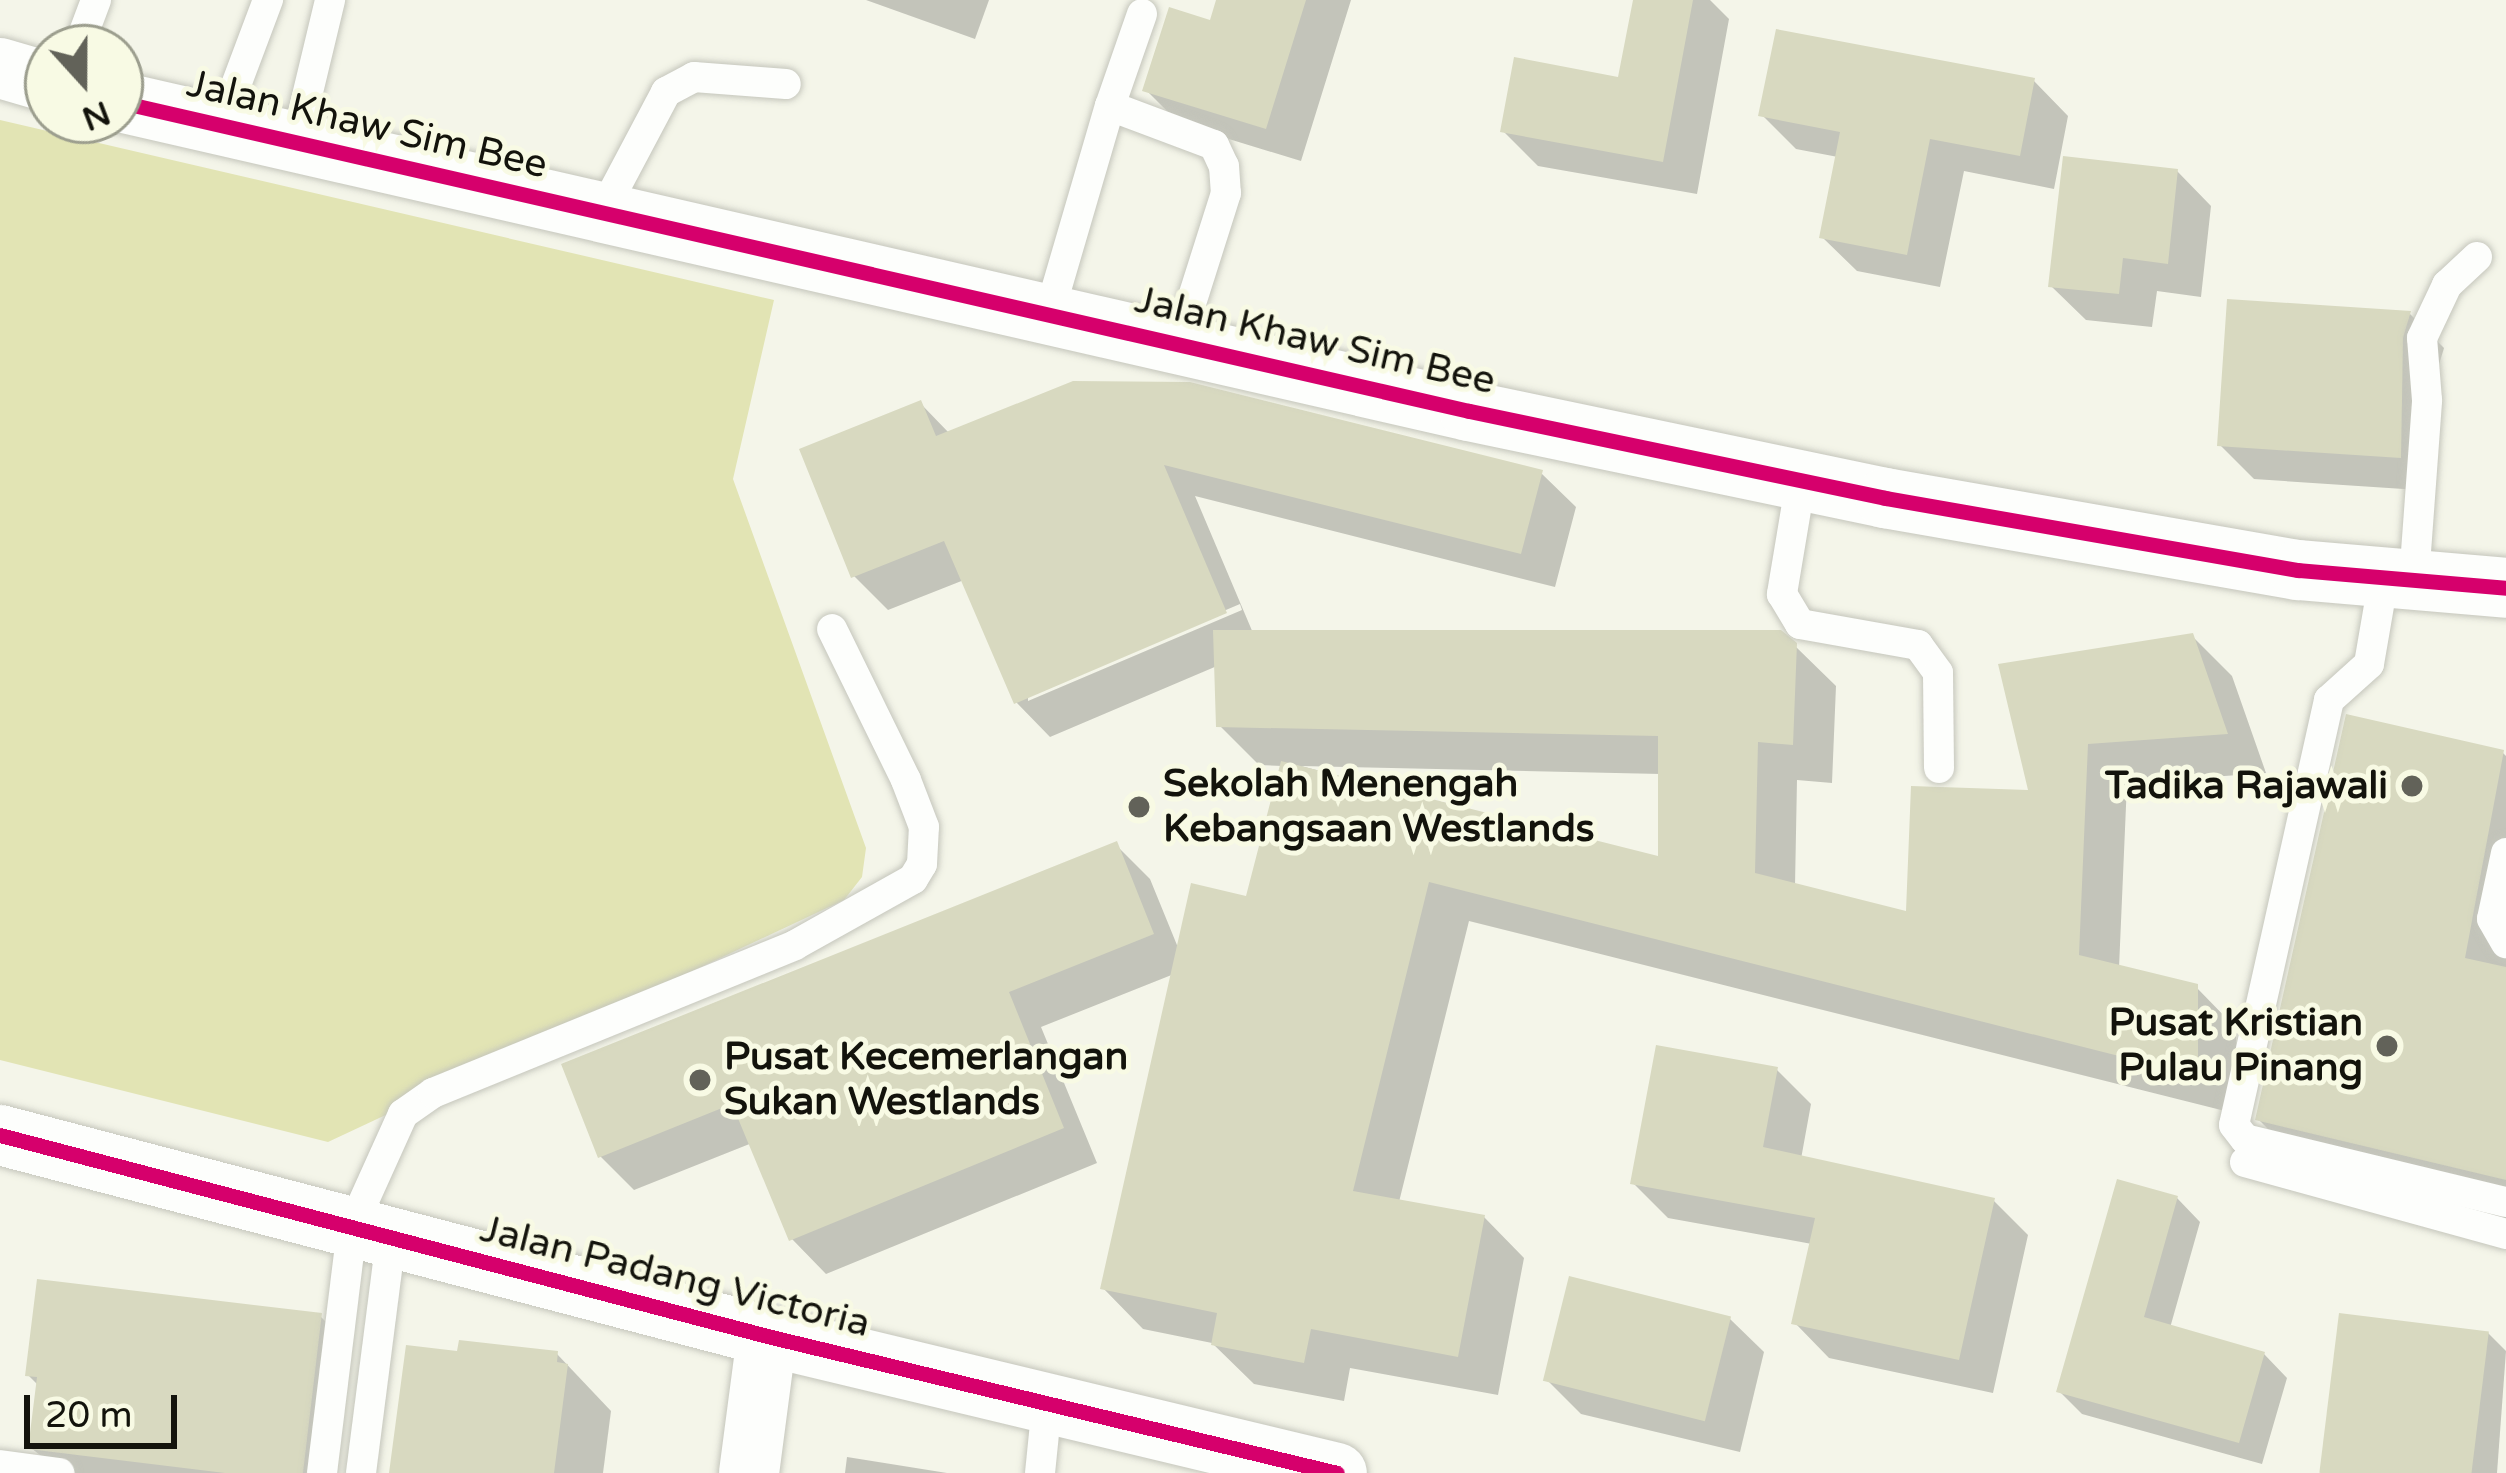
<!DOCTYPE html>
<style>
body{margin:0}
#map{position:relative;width:2506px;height:1473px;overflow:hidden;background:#f4f5e9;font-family:"Varela Round",sans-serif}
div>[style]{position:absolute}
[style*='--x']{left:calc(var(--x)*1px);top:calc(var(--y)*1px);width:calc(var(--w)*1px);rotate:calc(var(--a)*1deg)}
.green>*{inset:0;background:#e2e4b4}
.shadow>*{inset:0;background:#0003}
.building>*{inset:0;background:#d8d9c0;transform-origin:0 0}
.roads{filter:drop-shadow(0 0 3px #c5c6bc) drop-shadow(0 0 3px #c5c6bc)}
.lane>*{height:30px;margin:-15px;padding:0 15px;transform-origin:15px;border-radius:15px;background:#fdfefc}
.street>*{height:60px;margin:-30px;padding:0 30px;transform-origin:30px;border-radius:30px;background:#fdfefc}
.cycleway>*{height:15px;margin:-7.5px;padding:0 7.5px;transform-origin:7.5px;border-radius:7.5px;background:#d6006c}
.dots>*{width:33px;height:33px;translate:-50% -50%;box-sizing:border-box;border:6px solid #f8fae4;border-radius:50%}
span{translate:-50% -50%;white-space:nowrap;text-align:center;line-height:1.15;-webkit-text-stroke:10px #f8fae4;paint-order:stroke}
.street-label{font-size:39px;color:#13130c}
.poi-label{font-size:39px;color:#13130c;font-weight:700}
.left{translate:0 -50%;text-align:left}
.right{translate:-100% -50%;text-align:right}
.north{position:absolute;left:24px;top:24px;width:120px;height:120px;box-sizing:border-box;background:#f8fae4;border:3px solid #9c9e8e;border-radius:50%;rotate:159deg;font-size:33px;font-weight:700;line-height:48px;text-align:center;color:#13130c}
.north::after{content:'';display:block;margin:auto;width:42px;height:54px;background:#626259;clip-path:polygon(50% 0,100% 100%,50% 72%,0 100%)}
.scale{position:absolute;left:24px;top:1395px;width:153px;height:54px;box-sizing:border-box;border:6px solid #13130c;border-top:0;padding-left:15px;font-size:36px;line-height:42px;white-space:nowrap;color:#13130c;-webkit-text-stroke:9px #f8fae4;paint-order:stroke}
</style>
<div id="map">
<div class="green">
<i style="clip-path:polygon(0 120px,774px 300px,733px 479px,866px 848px,862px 877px,844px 900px,328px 1142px,0 1060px)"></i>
</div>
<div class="shadow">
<i style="clip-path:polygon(866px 0,989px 0,975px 39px)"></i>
<i style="clip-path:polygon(1219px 0,1351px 0,1301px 161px,1180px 124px,1146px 90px,1212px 24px)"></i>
<i style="clip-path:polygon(1636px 0,1710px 0,1729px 19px,1697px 194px,1538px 166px,1503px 131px,1620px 81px)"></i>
<i style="clip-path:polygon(2034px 81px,2068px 116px,2054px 189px,1964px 171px,1940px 287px,1857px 271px,1822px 237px,1838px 157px,1796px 149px,1762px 115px)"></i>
<i style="clip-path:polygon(2177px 171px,2211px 206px,2201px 297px,2157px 291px,2152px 327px,2086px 320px,2051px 286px)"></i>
<i style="clip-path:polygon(2410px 314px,2444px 348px,2436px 374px,2434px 491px,2254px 479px,2220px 445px)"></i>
<i style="clip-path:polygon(evenodd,921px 404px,950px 434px,1541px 473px,1576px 507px,1555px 587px,1195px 496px,1253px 633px,1795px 646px,1836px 686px,1832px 783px,1797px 780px,1795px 886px,1909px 915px,2192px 636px,2232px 676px,2266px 773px,2127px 783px,2119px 968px,2196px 987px,2236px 1028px,2237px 1114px,1469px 921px,1399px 1202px,1484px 1217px,1524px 1258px,1498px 1395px,1350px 1368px,1344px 1401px,1254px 1384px,1212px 1343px,1143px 1329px,1103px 1288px,1174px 974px,1041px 1027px,1097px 1163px,826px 1274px,792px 1239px,752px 1143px,634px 1190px,600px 1156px,1116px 845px,1150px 879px,1179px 950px,1248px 900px,1283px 766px,1259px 765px,1219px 725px,1217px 666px,1050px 737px,1016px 702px,964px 580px,888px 610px,854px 576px,921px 404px,1240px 604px,1242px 610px,1028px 701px,1028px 694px,1240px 604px,921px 404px,1301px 766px,1661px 774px,1661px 860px,1301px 766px)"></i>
<i style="clip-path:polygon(2503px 753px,2506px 756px,2506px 1218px,2312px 1173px,2258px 1119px)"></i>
<i style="clip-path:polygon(1777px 1070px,1811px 1104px,1801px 1159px,1993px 1200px,2028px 1235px,1993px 1393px,1829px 1358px,1795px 1323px,1812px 1244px,1668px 1218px,1633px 1183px)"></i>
<i style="clip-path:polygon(2177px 1198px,2200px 1222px,2170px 1328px,2264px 1354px,2287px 1378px,2262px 1464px,2082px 1414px,2059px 1391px)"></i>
<i style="clip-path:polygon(320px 1316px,344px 1340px,328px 1473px,63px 1473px,31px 1448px,39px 1386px,28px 1375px)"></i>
<i style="clip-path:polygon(1729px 1318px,1764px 1352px,1740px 1452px,1581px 1414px,1547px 1380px)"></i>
<i style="clip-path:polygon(2488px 1333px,2506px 1351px,2497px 1473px,2322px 1473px)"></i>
<i style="clip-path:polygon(557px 1354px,611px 1411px,603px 1473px,392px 1473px,459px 1355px)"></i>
<i style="clip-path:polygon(847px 1457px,947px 1473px,845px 1473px)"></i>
</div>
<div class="building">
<i style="clip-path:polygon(1216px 0,1306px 0,1266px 129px,1142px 91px,1169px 7px,1210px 20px)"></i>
<i style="clip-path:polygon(1633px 0,1693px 0,1663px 162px,1500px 132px,1514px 57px,1618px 77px)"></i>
<i style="clip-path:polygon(1776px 29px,2035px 78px,2020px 156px,1930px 139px,1907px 255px,1819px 238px,1840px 132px,1758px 116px)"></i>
<i style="clip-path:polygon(2063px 156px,2178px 169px,2168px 264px,2123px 258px,2119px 294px,2048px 287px)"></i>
<i style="clip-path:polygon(2227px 299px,2411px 311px,2403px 338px,2401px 458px,2217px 446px)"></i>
<i style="clip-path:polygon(1073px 381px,1190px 382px,1543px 470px,1521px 554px,1164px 465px,1227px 613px,1014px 704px,944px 541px,851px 578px,799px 449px,921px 400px,936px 436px)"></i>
<i style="clip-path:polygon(1213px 630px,1781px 630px,1797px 643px,1793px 745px,1758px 742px,1755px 873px,1906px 911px,1911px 786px,2028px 790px,1998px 664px,2193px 633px,2228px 734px,2088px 744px,2079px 955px,2198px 984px,2198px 1076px,1429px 882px,1353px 1191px,1485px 1215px,1458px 1357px,1311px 1329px,1304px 1363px,1211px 1345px,1217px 1313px,1100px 1289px,1191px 883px,1246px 896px,1281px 761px,1658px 856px,1658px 736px,1216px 727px)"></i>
<i style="clip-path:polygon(2346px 714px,2504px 750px,2465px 958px,2506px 967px,2506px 1180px,2255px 1120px)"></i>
<i style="clip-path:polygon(1117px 841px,1154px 934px,1009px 992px,1064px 1128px,789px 1241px,732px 1104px,598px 1158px,561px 1064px)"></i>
<i style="clip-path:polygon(1656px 1045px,1778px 1067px,1763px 1147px,1995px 1198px,1959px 1360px,1791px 1324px,1815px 1218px,1630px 1184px)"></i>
<i style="clip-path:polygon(2117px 1179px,2178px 1196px,2144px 1317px,2265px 1352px,2239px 1443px,2056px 1392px)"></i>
<i style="left:1569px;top:1276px;width:167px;height:108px;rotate:14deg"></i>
<i style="clip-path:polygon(37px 1279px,322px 1313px,303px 1473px,225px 1473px,28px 1449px,37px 1377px,25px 1376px)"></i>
<i style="left:2339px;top:1313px;width:151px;height:161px;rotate:7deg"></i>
<i style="clip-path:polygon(459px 1340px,558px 1351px,557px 1362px,568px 1364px,554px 1473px,389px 1473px,406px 1345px,457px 1351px)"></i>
</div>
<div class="roads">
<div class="lane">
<i style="--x:1142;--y:14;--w:97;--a:109.2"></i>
<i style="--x:1110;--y:106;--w:111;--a:20.6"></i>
<i style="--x:1214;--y:145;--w:23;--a:65"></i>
<i style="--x:1224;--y:166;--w:27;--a:86"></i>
<i style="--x:1226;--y:193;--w:158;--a:107.6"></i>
<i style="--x:78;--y:48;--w:51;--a:-69.4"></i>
<i style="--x:221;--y:125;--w:134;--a:-69.4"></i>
<i style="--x:296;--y:142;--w:146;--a:-76.5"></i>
<i style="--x:602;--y:213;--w:137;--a:-62.1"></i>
<i style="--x:666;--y:92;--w:32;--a:-28"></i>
<i style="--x:694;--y:77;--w:92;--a:4.4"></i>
<i style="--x:1049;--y:314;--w:217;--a:-73.7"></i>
<i style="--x:1801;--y:480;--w:116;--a:99.5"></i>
<i style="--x:1782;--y:594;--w:35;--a:59"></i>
<i style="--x:1800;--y:624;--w:120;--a:10.1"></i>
<i style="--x:1918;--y:645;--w:34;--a:54"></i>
<i style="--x:1938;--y:673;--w:95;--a:89.4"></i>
<i style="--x:2384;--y:577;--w:88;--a:99.8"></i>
<i style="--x:2369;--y:664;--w:54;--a:138"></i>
<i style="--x:2329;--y:700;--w:435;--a:102.6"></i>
<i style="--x:2234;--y:1125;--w:18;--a:52"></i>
<i style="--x:2245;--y:1139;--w:268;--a:13.6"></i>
<i style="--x:2414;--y:579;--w:179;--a:-85.8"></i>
<i style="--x:2427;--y:400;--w:62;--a:-94.6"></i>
<i style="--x:2422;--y:338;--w:59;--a:-64.7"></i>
<i style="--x:2447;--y:285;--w:41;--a:-43"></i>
<i style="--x:2506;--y:853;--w:67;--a:102"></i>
<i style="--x:2492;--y:919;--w:28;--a:60"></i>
<i style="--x:2245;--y:1162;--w:271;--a:15.4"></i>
<i style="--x:0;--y:1465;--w:60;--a:7.7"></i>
<i style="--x:322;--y:1473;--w:248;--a:-83"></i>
<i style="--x:352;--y:1227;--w:124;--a:-65.7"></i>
<i style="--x:403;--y:1114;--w:37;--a:-35"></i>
<i style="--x:433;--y:1093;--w:391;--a:-22.2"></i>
<i style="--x:795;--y:945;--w:135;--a:-29.2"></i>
<i style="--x:913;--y:879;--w:17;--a:-59"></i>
<i style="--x:922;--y:864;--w:37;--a:-87"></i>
<i style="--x:924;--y:827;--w:50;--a:-111"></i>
<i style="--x:906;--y:780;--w:168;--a:-116.1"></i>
<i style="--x:361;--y:1473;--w:237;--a:-82.7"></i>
<i style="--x:1040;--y:1473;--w:69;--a:-84.2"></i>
</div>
<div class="street">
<i style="--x:0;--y:68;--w:50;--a:16.3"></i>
<i style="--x:120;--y:102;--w:1384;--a:12.9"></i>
<i style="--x:1469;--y:411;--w:425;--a:11.8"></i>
<i style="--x:1885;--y:498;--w:419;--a:9.9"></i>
<i style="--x:2298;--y:570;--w:209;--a:4.9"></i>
<i style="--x:0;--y:1135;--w:793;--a:14.68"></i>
<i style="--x:767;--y:1336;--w:586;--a:13.51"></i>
<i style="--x:749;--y:1473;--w:138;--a:-82.5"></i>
</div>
</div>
<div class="cycleway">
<i style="--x:120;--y:102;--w:1384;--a:12.9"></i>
<i style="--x:1469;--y:411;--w:425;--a:11.8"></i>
<i style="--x:1885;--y:498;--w:419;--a:9.9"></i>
<i style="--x:2298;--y:570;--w:209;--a:4.9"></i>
<i style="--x:0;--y:1135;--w:793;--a:14.68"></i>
<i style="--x:767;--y:1336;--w:586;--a:13.51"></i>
</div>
<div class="dots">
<i style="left:2412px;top:786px;background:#626259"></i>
<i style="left:1139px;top:807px;background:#626259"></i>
<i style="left:2387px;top:1046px;background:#626259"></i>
<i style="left:700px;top:1080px;background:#626259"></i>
</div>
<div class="street-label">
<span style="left:367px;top:125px;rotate:13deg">Jalan Khaw Sim Bee</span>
<span style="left:1315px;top:341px;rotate:13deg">Jalan Khaw Sim Bee</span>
<span style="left:675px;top:1277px;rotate:14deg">Jalan Padang Victoria</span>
</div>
<div class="poi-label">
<span class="left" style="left:1163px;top:807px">Sekolah Menengah<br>Kebangsaan Westlands</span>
<span class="right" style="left:2388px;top:786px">Tadika Rajawali</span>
<span class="right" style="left:2363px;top:1046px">Pusat Kristian<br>Pulau Pinang</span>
<span class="left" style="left:724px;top:1080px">Pusat Kecemerlangan<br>Sukan Westlands</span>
</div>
<div class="north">N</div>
<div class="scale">20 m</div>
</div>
